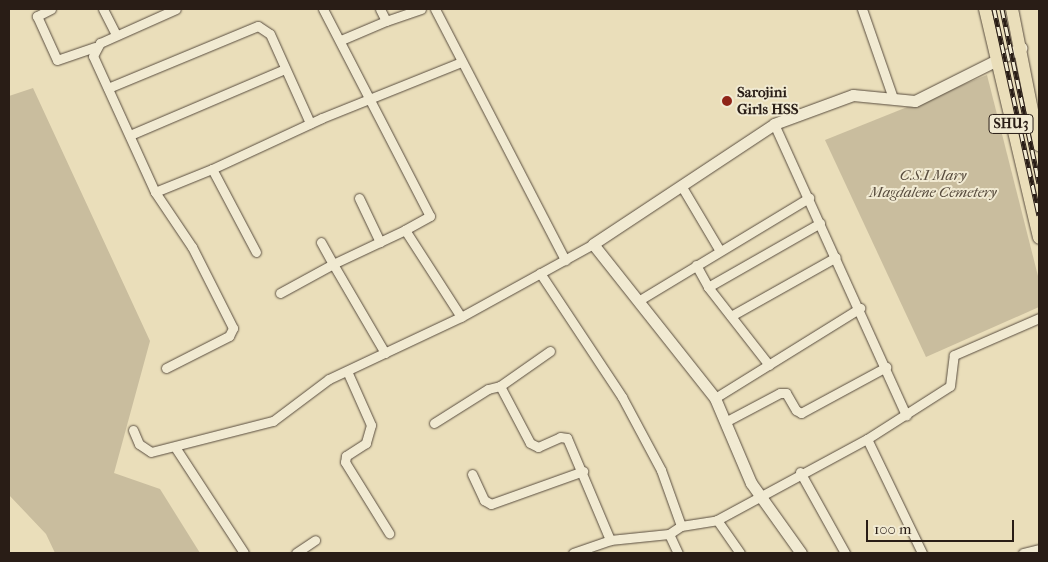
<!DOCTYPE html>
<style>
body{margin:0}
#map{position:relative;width:1048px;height:562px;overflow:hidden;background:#eadeba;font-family:"IM FELL French Canon",serif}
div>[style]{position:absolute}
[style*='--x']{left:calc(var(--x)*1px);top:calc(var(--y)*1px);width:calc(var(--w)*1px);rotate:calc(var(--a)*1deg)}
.green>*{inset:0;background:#c9bd9e}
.roads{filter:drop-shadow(0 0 1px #594d3f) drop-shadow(0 0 1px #594d3f)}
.street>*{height:9px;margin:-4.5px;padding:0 4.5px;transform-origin:4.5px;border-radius:4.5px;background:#f1ead2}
.secondary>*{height:11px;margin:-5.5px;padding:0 5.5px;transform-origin:5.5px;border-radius:5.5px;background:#f1ead2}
.primary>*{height:12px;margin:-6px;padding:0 6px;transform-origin:6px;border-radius:6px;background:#eadeba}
.rail>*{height:5px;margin-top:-2.5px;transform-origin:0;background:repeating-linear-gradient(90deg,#f1ead2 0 9px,#291d16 0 18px);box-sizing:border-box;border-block:1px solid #291d16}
.dots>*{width:14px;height:14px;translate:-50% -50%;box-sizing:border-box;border:2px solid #f1ead2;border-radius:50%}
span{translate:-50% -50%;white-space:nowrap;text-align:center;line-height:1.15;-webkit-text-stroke:4px #f1ead2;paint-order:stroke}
.shield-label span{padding:1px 4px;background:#f1ead2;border:1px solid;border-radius:4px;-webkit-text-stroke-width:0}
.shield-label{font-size:14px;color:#291d16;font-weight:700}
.poi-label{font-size:15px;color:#291d16;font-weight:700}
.left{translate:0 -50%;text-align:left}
.park-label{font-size:15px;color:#594d3f;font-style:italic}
.frame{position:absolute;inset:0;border:10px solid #291d16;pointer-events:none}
.scale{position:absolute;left:866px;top:520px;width:148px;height:22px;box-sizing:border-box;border:2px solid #291d16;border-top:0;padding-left:6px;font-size:15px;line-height:18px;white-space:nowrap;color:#291d16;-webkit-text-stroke:4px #f1ead2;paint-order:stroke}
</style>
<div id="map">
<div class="green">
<i style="clip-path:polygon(987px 75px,1039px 280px,1039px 307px,926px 357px,825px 140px)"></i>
<i style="clip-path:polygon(33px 88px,150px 341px,114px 473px,160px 489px,200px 553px,55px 553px,46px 534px,9px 495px,9px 96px)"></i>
</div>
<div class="roads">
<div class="street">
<i style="--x:51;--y:9;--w:16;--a:153"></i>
<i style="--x:37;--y:16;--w:48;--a:65.6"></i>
<i style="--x:57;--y:60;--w:40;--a:-18.9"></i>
<i style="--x:103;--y:9;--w:28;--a:63"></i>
<i style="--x:323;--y:9;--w:233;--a:62.7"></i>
<i style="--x:430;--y:216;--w:29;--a:151"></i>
<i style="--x:405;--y:230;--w:103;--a:57.2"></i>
<i style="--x:380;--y:9;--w:13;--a:63"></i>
<i style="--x:386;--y:21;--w:37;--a:-19"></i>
<i style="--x:435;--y:9;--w:283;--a:62.6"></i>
<i style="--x:862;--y:9;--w:94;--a:70.8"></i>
<i style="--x:341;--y:40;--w:49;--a:-22.9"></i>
<i style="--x:108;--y:88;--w:162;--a:-22.5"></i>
<i style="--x:258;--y:26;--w:14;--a:34"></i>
<i style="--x:270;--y:34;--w:98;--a:65.8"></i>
<i style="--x:774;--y:124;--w:320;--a:65.6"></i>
<i style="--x:130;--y:135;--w:168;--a:-23.1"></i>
<i style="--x:682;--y:187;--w:74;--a:59.3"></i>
<i style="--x:155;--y:192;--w:61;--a:-22"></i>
<i style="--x:359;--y:198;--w:49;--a:64.5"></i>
<i style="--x:256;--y:252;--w:94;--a:-117.9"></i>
<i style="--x:212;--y:169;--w:121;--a:-24.9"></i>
<i style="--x:322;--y:118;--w:150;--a:-21.9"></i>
<i style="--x:696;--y:265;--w:25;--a:61"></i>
<i style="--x:708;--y:287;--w:99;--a:52"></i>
<i style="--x:540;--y:273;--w:149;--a:56.5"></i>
<i style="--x:622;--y:397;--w:83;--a:61.9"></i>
<i style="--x:661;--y:470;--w:59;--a:70.3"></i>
<i style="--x:708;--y:287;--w:129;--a:-29.7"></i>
<i style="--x:280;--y:293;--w:60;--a:-28.7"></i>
<i style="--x:333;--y:264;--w:25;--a:-119"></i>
<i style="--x:638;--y:301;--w:200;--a:-31.1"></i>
<i style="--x:731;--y:316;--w:120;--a:-29.3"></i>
<i style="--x:385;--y:353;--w:103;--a:-120.3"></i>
<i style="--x:333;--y:264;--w:80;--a:-25.3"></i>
<i style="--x:166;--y:368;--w:71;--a:-26.9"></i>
<i style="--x:229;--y:336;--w:9;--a:-63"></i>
<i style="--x:233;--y:328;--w:91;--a:-116.8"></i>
<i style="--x:192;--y:247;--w:66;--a:-123.9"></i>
<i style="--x:155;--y:192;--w:149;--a:-114.5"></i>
<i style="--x:93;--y:56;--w:15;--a:-62"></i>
<i style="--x:100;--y:43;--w:83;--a:-24.1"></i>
<i style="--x:347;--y:371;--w:59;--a:66"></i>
<i style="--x:371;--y:425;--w:19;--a:106"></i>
<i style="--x:366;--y:443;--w:24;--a:147"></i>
<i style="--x:346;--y:456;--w:6;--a:99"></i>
<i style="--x:345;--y:462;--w:84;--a:58.2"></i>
<i style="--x:500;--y:386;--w:61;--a:-35"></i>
<i style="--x:715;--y:398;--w:171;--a:-31.8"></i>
<i style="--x:725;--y:422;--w:62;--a:-27.8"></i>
<i style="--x:780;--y:393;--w:6;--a:0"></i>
<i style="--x:786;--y:393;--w:20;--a:60"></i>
<i style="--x:796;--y:410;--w:6;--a:31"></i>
<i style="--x:801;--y:413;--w:97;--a:-28.4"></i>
<i style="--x:434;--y:423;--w:64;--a:-32.2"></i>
<i style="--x:488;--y:389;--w:12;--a:-14"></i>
<i style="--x:500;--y:386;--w:64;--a:62.2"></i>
<i style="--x:530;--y:443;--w:9;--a:27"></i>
<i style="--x:538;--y:447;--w:24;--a:-24"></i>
<i style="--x:560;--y:437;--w:7;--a:8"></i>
<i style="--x:567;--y:438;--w:111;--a:67.1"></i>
<i style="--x:133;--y:430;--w:15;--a:67"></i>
<i style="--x:139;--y:444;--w:14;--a:34"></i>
<i style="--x:151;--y:452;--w:126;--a:-14.3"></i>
<i style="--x:273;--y:421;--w:70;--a:-36.9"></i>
<i style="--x:329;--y:379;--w:146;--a:-25.2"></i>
<i style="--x:461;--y:317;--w:151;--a:-28.9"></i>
<i style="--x:867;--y:439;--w:127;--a:64.2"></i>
<i style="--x:175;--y:447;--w:126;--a:56.9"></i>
<i style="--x:800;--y:472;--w:93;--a:60.9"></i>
<i style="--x:472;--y:474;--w:29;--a:65"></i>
<i style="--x:484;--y:500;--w:8;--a:30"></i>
<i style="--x:491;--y:504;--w:98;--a:-19.7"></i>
<i style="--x:717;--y:520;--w:40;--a:55.1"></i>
<i style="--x:669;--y:534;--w:21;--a:65"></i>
<i style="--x:296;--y:553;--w:23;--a:-34"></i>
<i style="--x:573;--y:553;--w:39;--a:-19"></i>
<i style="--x:610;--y:540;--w:59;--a:-5.8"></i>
<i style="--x:669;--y:534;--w:14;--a:-34"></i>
<i style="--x:681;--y:526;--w:36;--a:-9"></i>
<i style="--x:717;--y:520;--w:170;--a:-28.4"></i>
<i style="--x:867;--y:439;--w:98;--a:-32.6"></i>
<i style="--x:950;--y:386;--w:31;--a:-83"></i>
<i style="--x:954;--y:355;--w:93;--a:-23.5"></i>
<i style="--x:1023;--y:553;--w:16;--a:-14"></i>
</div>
<div class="secondary">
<i style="--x:801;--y:553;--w:86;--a:-125.5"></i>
<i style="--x:751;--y:483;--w:92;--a:-113"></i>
<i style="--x:715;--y:398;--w:196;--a:-128.4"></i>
<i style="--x:593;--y:244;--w:217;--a:-33.5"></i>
<i style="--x:774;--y:124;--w:84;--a:-20.2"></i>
<i style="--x:853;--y:95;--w:62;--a:5.5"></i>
<i style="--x:915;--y:101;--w:119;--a:-26.6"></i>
</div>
<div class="primary">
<i style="--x:985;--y:9;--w:235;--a:76.7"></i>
<i style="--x:1012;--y:9;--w:139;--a:78.8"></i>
</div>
</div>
<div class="rail">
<i style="--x:994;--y:9;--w:211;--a:77.7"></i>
<i style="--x:1002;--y:9;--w:178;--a:78"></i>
</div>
<div class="dots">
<i style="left:727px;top:101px;background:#8f2418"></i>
</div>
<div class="shield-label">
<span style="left:1011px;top:124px">SHU3</span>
</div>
<div class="poi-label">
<span class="left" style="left:737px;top:101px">Sarojini<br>Girls HSS</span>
</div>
<div class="park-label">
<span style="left:933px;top:184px">C.S.I Mary<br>Magdalene Cemetery</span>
</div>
<div class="frame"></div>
<div class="scale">100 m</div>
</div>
